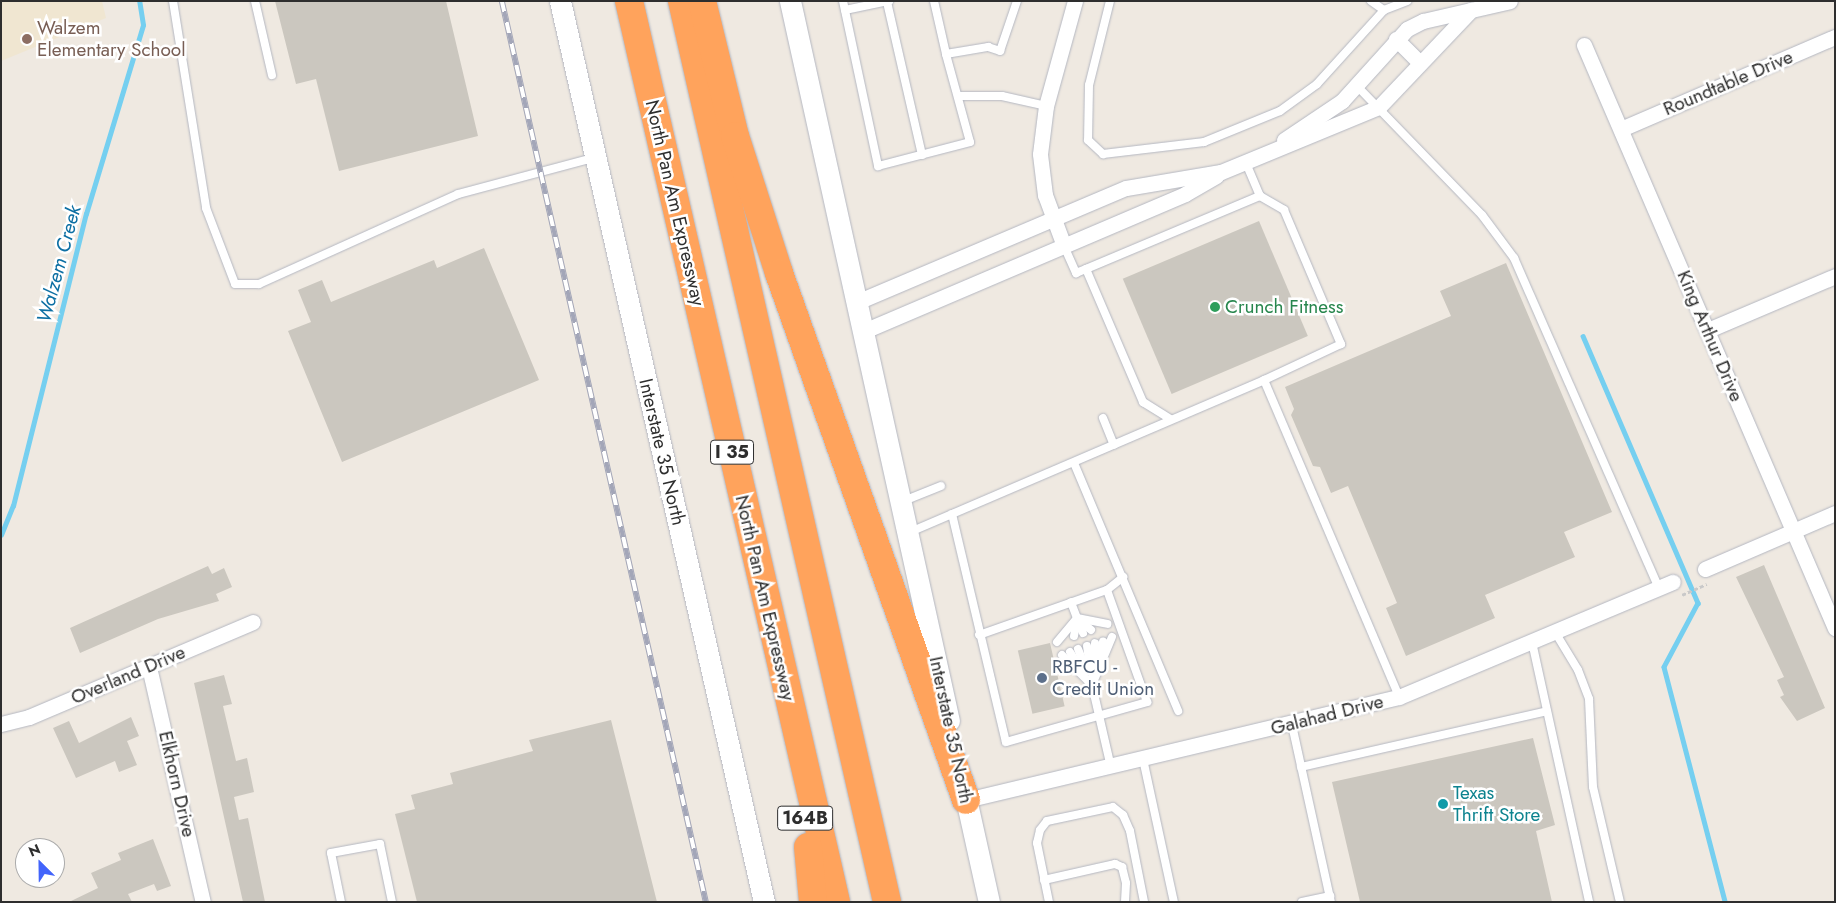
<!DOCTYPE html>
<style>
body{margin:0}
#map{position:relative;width:1836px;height:903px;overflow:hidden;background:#efe9e1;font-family:Jost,sans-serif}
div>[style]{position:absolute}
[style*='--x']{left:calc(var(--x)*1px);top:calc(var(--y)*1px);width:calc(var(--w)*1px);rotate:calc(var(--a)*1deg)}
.education>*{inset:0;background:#f0e6d1}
.stream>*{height:4.5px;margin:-2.25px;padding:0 2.25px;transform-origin:2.25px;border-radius:2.25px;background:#75cff0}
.building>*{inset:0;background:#cbc7bf;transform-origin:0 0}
.path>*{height:2.5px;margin-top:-1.25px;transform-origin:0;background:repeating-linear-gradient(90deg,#c9c9c9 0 4px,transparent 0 6.5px)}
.roads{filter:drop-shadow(0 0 1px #b4b7c1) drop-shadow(0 0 1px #b4b7c1)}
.lane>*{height:8px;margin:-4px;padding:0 4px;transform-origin:4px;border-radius:4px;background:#fff}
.street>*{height:15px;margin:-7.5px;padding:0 7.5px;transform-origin:7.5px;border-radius:7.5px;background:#fff}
.secondary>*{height:21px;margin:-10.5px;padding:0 10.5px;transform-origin:10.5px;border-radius:10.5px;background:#fff}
.highway>*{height:28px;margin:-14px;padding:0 14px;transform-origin:14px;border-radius:14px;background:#ffa35c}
.rail>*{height:5.5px;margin-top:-2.75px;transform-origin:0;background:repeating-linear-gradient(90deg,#fff 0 11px,#a3a6b8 0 22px);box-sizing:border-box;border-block:1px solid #a3a6b8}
.dots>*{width:14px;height:14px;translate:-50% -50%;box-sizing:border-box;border:2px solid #fff;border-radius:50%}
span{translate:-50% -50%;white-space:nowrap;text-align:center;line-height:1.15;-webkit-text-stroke:5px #fff;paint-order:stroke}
.shield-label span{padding:1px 4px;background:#fff;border:1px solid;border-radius:4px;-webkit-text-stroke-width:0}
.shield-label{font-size:18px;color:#2e2e2e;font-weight:700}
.education-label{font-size:19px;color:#785e54}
.left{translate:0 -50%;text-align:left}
.street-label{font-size:19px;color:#2e2e2e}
.leisure-label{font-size:19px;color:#27864d}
.service-label{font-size:19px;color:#4e5e75}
.culture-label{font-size:19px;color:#0d838f}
.water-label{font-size:20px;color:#0d6fa3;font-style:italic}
.frame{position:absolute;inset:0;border:2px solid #2e2e2e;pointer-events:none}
.north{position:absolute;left:15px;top:838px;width:50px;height:50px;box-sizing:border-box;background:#fff;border:1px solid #ababab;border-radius:50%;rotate:337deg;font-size:14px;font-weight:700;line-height:20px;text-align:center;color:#2e2e2e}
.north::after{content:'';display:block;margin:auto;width:18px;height:22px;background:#4264fb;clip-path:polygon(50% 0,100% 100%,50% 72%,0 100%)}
</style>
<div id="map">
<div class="education">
<i style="clip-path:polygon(1px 1px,102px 1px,106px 18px,1px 61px)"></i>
</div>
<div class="stream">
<i style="--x:1583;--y:336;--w:291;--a:66.7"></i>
<i style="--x:1698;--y:603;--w:72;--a:118"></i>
<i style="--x:1664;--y:667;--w:243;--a:75.4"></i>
<i style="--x:1;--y:535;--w:31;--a:-68"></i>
<i style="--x:13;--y:506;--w:301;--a:-76"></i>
<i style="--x:86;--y:214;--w:197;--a:-73.2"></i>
<i style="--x:143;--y:25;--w:24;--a:-99"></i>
</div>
<div class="building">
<i style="clip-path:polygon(275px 1px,446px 1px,478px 136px,339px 171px,316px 79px,296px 84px)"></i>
<i style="left:1259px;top:221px;width:125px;height:148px;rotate:67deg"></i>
<i style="clip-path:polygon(484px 248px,539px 380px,342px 462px,288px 331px,311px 322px,298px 290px,322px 280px,331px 302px,434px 260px,437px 268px)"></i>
<i style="clip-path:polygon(1506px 263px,1612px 512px,1564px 532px,1575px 557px,1485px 595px,1495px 618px,1406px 656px,1386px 608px,1397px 603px,1348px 486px,1331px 493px,1320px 467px,1313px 466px,1291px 415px,1294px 409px,1285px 387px,1451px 316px,1440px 291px)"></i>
<i style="clip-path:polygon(1764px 565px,1825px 708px,1797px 721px,1780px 697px,1784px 695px,1777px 680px,1784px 677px,1736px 577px)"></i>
<i style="clip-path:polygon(208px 566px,212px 574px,224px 568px,232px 587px,216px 594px,219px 601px,158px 619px,80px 653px,70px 628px)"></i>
<i style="left:1050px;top:643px;width:65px;height:33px;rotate:77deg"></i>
<i style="clip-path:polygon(224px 675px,232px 704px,223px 706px,236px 761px,247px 758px,254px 792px,234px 797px,239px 820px,248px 818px,265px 902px,243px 902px,194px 683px)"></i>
<i style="clip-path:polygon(131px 717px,139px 736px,127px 741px,137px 765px,119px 772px,115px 761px,76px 778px,53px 728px,69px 721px,79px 743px)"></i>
<i style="clip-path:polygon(611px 720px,657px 902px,417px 902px,395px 814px,415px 809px,411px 795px,453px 784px,450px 773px,533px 751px,529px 740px)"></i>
<i style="clip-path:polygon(1533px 738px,1555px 825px,1536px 831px,1552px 902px,1360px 902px,1332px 782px)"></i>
<i style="clip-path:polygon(153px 839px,171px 886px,157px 891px,154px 884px,128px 894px,132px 902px,69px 902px,98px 888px,91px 873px,121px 860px,118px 853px)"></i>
</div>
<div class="path">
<i style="--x:1682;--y:595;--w:27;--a:-24"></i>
</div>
<div class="roads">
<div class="lane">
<i style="--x:173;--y:1;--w:210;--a:80.9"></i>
<i style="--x:206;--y:208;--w:81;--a:69.1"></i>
<i style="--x:235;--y:284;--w:24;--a:0"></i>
<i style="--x:259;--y:284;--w:218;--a:-24.3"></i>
<i style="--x:458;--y:194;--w:140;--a:-14.9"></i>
<i style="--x:255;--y:1;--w:76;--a:77.1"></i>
<i style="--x:843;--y:1;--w:169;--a:78"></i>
<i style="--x:878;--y:166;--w:95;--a:-14.6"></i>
<i style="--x:970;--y:142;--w:91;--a:-105.3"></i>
<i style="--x:946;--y:54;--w:43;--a:-9.5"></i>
<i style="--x:988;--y:47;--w:13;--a:18"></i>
<i style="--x:1000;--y:51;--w:53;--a:-71.2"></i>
<i style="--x:934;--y:1;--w:54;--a:77.2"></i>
<i style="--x:1110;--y:1;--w:87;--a:104"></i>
<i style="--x:1089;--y:85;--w:55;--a:91"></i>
<i style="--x:1088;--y:140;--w:21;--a:43"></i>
<i style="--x:1103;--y:154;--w:102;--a:-6.8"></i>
<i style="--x:1204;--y:142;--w:82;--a:-22.2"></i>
<i style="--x:1280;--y:111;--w:46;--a:-36.1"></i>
<i style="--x:1317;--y:84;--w:100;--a:-47.8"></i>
<i style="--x:1371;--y:1;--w:16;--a:35"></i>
<i style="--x:1384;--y:10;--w:25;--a:-21"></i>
<i style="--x:887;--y:2;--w:157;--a:77.1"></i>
<i style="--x:845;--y:10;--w:45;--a:-11.6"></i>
<i style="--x:1356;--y:85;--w:181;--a:45.9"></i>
<i style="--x:1482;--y:215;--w:54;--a:53.3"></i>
<i style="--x:1514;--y:258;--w:360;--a:66.3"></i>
<i style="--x:958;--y:96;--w:44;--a:0"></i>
<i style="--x:1002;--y:96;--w:45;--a:12.8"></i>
<i style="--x:1260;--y:196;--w:28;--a:30"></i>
<i style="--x:1284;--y:210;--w:146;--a:67"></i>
<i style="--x:1341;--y:344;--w:85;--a:154.9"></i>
<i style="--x:1064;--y:246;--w:30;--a:66"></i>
<i style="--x:1076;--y:273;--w:11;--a:-22"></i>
<i style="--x:1086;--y:269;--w:145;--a:66.8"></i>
<i style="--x:1143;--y:402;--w:32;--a:32"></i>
<i style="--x:1086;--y:269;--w:189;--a:-22.8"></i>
<i style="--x:1260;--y:196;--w:36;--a:-113"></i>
<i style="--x:1103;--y:418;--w:29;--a:68"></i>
<i style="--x:1074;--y:463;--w:269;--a:67.2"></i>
<i style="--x:901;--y:502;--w:43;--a:-21.8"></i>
<i style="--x:952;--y:514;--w:234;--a:76.7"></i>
<i style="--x:1006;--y:742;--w:147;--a:-15.8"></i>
<i style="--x:1147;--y:702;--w:119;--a:-109.7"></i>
<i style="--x:1107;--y:590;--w:21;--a:-39"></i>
<i style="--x:910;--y:532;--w:385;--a:-23.2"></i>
<i style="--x:1264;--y:380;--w:345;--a:66.9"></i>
<i style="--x:1077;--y:618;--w:31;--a:11"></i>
<i style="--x:1078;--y:619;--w:17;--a:40"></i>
<i style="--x:1078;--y:620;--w:14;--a:69"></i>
<i style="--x:1555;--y:632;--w:44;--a:58.8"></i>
<i style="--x:1578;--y:670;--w:31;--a:69"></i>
<i style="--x:1589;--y:699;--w:88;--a:87.4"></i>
<i style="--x:1593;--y:787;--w:118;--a:76.8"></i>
<i style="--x:979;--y:635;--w:136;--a:-19.4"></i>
<i style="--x:1074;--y:636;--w:16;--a:-79"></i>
<i style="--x:1057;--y:642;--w:31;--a:-50"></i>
<i style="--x:1077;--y:618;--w:17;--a:-111"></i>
<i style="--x:1532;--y:642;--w:266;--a:77.6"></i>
<i style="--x:1087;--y:646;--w:22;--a:82"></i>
<i style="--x:1078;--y:649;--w:24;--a:68"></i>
<i style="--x:1070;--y:652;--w:22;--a:58"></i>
<i style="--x:1062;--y:655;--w:42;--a:45"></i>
<i style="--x:1092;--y:685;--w:84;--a:77"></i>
<i style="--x:1099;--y:659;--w:18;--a:-77"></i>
<i style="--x:1092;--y:678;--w:35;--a:-85"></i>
<i style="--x:1092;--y:685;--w:52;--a:-67.4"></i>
<i style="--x:1292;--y:725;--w:181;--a:77.6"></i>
<i style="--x:1143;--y:759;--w:146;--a:77.8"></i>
<i style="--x:1301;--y:767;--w:252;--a:-12.8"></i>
<i style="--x:1044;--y:880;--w:73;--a:-12.7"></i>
<i style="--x:1115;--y:864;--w:8;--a:23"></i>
<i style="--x:1122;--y:867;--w:16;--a:76"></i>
<i style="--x:1126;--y:883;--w:19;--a:93"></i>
<i style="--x:341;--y:902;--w:50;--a:-101.5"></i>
<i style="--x:331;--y:853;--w:50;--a:-10.4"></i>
<i style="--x:380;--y:844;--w:59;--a:78.3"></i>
<i style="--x:1049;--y:902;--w:60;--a:-101.5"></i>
<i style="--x:1037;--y:843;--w:13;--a:-77"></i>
<i style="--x:1040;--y:830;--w:11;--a:-52"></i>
<i style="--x:1047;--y:821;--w:67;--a:-12"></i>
<i style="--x:1113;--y:807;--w:13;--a:39"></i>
<i style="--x:1123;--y:815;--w:17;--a:66"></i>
<i style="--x:1130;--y:831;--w:72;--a:78.8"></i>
<i style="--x:1302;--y:902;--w:29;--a:-12"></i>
</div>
<div class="street">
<i style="--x:1396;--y:39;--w:34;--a:45"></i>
<i style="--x:1584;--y:45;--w:635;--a:66.71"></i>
<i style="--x:1621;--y:129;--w:233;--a:-23.3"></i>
<i style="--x:1284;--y:140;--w:70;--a:-33.9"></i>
<i style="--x:1342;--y:101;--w:97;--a:-47.9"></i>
<i style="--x:1407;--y:29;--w:18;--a:-27"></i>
<i style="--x:1423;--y:21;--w:89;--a:-12.9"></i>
<i style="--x:1064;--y:246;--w:54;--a:-110.4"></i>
<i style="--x:1045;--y:195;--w:41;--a:-97"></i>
<i style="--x:1040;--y:154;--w:48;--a:-82.9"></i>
<i style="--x:1046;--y:106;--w:109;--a:-74.6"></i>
<i style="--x:857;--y:302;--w:292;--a:-23"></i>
<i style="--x:1126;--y:188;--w:96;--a:-9.6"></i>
<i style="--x:1221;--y:172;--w:171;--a:-22.4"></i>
<i style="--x:1379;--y:107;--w:134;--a:-46.5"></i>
<i style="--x:1708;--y:330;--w:138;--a:-23"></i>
<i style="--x:864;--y:331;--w:349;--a:-23.1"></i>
<i style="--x:1185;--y:194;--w:36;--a:-30"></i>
<i style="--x:1705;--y:569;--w:142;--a:-23.3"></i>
<i style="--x:149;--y:667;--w:241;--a:77.1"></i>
<i style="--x:1;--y:724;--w:29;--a:-14"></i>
<i style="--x:29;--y:717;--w:243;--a:-23"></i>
<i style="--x:966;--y:800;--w:445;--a:-13.4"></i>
<i style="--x:1399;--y:697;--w:297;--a:-22.8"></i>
</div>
<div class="secondary">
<i style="--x:560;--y:1;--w:924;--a:77.24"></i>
<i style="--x:790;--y:1;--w:737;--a:77.55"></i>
<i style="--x:963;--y:785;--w:120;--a:77.5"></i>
</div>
<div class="highway">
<i style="--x:629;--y:1;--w:924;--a:77.06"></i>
<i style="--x:682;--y:1;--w:924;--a:77.18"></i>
<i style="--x:702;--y:1;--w:139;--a:76.3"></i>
<i style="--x:735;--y:136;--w:144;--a:72.2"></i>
<i style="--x:779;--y:273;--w:559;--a:70.46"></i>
<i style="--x:808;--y:847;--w:55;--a:84.8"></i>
</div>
</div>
<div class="rail">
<i style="--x:502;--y:1;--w:924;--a:77.24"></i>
</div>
<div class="dots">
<i style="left:27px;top:39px;background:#8d6e63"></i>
<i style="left:1215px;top:307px;background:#2e9e5b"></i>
<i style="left:1042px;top:678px;background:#5c6f8a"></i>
<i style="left:1443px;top:804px;background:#0f9aa8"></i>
</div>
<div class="shield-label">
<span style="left:732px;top:452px">I 35</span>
<span style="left:805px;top:818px">164B</span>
</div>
<div class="education-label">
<span class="left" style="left:37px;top:39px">Walzem<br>Elementary School</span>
</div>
<div class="street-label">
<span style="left:1728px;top:83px;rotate:-23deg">Roundtable Drive</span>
<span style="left:675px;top:203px;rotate:77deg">North Pan Am Expressway</span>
<span style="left:1710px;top:336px;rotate:67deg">King Arthur Drive</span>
<span style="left:662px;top:452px;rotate:77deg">Interstate 35 North</span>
<span style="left:765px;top:598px;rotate:77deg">North Pan Am Expressway</span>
<span style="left:128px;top:675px;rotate:-23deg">Overland Drive</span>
<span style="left:1327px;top:715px;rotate:-14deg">Galahad Drive</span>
<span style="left:951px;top:730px;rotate:78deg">Interstate 35 North</span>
<span style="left:177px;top:784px;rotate:77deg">Elkhorn Drive</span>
</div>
<div class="leisure-label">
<span class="left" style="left:1225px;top:307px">Crunch Fitness</span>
</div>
<div class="service-label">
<span class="left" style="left:1052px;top:678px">RBFCU -<br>Credit Union</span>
</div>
<div class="culture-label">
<span class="left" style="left:1453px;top:804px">Texas<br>Thrift Store</span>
</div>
<div class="water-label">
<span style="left:59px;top:264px;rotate:-75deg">Walzem Creek</span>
</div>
<div class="frame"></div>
<div class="north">N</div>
</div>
